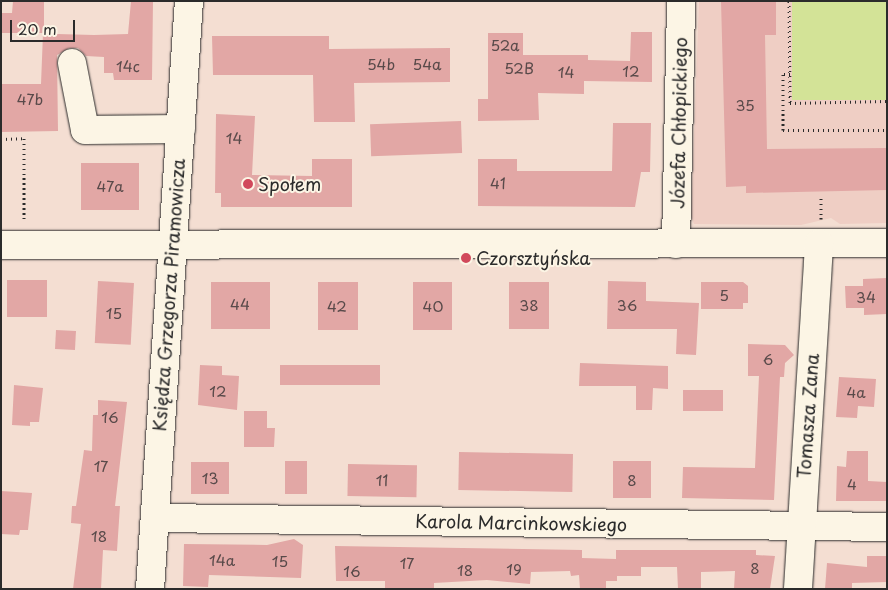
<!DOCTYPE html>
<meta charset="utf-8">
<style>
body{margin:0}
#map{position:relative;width:888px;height:590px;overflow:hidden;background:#f4ded2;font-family:"Playpen Sans",sans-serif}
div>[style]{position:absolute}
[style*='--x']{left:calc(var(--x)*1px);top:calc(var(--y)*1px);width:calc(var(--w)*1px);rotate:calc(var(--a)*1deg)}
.built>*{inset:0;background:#efcec4}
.green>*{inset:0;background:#d3e397;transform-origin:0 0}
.building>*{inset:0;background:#e2a7a5;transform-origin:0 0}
.path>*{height:3px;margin-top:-1.5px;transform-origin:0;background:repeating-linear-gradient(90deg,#2b2b2b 0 1px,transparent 0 5px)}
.roads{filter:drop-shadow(0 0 1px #2b2b2b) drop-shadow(0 0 1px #2b2b2b)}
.minor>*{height:28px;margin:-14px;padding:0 14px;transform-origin:14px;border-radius:14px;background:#fcf5e5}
.dots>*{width:14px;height:14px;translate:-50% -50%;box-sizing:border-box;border:2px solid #fcf5e5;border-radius:50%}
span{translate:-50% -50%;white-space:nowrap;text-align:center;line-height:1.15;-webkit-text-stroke:4px #fcf5e5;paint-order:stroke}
.number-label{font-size:15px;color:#594a4a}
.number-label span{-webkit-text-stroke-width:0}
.street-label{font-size:18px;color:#2b2b2b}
.poi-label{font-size:18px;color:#2b2b2b}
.left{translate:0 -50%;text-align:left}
.frame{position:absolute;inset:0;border:2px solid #2b2b2b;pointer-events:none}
.scale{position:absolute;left:10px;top:20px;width:65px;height:22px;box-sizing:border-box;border:2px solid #2b2b2b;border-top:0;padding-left:6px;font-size:15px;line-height:18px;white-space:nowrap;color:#2b2b2b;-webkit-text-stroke:4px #fcf5e5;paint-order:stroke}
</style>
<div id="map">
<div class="built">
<i style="clip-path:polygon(699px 1px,887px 1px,887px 223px,840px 224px,831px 218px,801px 225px,694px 224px,691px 216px)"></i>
</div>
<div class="green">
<i style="left:792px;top:1px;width:95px;height:99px"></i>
</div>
<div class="building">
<i style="clip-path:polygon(13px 1px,44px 1px,44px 29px,57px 29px,57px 34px,94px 35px,128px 34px,131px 1px,153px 1px,152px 80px,114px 80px,113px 73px,104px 73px,104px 57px,86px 56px,78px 48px,69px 48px,57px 55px,58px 131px,1px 132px,1px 84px,41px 84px,43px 33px,1px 33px,1px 13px,12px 13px)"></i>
<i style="clip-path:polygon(721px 1px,776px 2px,776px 35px,765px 35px,767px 149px,887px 148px,887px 190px,746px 193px,746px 186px,726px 187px)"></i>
<i style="clip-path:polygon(631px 32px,652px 32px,652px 82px,584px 81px,584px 94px,538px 93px,539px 120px,478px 121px,478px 99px,488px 99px,488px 33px,523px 33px,523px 55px,588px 55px,588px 60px,630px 61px)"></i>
<i style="clip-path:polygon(212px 36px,329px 36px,329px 49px,450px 48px,450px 82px,354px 83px,355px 122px,314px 122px,313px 75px,213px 75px)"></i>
<i style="clip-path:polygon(216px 114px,255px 116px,252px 175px,312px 176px,312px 159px,352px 159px,352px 207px,221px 207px,221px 193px,215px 193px)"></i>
<i style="left:461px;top:121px;width:32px;height:91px;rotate:88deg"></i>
<i style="clip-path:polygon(613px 123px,651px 123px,650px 172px,641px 172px,635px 207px,478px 206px,478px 159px,517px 159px,517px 171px,612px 171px)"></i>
<i style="left:81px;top:163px;width:58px;height:47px"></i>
<i style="clip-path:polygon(887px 278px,887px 314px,864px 315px,864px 308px,846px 308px,845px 286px,863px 286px,863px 279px)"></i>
<i style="left:7px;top:280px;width:40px;height:37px"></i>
<i style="left:98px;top:281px;width:36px;height:62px;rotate:3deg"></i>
<i style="clip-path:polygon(608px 281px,646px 282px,646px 301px,699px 303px,696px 355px,676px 354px,677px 329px,607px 329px)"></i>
<i style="left:211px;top:282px;width:59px;height:47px"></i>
<i style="left:318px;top:282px;width:40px;height:48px"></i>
<i style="left:413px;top:282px;width:39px;height:48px"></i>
<i style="left:509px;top:282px;width:40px;height:47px"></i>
<i style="clip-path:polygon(701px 282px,743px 282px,748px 286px,748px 303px,743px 303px,743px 309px,701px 309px)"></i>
<i style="left:56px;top:330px;width:20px;height:19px;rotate:3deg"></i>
<i style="clip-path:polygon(748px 344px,785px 345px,794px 355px,785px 363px,784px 377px,780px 377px,774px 500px,682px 498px,683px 467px,755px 468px,759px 376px,748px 376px)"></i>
<i style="clip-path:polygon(580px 363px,668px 366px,668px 389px,653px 388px,652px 410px,636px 410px,636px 386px,579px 386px)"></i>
<i style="clip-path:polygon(200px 365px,222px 366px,222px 375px,239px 376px,237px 410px,198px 405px)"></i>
<i style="left:280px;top:365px;width:100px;height:20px"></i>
<i style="clip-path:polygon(839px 377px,876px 379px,874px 407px,858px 406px,857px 418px,836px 417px)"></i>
<i style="clip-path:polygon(14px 385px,43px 388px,39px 422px,30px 422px,30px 426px,12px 425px)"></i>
<i style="left:683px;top:390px;width:40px;height:21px"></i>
<i style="clip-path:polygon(98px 400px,127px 402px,115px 506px,120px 506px,117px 551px,103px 550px,101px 589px,73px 589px,81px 524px,71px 523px,72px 506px,76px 506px,84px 450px,92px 451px,93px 415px,98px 415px)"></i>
<i style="clip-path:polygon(244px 411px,267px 411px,267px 428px,275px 428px,274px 447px,244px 447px)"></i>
<i style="clip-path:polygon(847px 451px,868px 451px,868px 481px,887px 482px,887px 501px,836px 501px,837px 466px,846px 467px)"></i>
<i style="left:459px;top:452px;width:114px;height:38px;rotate:1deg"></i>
<i style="left:285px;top:461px;width:22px;height:33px"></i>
<i style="left:613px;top:461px;width:38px;height:37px"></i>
<i style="left:191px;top:462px;width:38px;height:32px"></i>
<i style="left:348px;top:464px;width:69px;height:32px;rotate:1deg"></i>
<i style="clip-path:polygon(1px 491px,32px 493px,28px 530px,20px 530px,19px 535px,1px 534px)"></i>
<i style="clip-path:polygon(294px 539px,303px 545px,301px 578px,209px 575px,208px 587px,183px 586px,184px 544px,267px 545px)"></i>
<i style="clip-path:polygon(335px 546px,582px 550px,582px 558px,616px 559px,616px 550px,756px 550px,756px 555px,775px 556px,770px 589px,734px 589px,735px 571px,701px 572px,701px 589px,678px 589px,677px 567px,641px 567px,641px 576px,617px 576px,617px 581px,606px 581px,606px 589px,580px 589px,579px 575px,571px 576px,570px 571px,531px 572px,530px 584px,487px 580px,434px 583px,434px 589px,385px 589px,385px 581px,336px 581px)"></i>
<i style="clip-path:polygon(867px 556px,887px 556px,887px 582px,852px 583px,852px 589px,825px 589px,827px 563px,867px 567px)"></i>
</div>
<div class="path">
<i style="--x:789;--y:1;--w:102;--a:89.4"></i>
<i style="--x:790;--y:103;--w:97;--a:-1.2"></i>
<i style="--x:790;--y:74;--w:7;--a:180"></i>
<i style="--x:783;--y:74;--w:56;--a:90"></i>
<i style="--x:783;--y:130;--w:104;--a:0"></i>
<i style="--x:1;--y:139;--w:23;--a:-2"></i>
<i style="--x:24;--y:138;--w:84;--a:90"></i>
<i style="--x:821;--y:198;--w:21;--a:90"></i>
</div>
<div class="roads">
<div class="minor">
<i style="--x:72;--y:63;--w:68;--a:79"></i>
<i style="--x:85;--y:130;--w:96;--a:-0.6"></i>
<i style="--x:676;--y:244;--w:243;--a:-88.8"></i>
<i style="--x:1;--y:245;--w:886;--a:-0.13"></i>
<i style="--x:155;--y:518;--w:732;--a:0.7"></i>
<i style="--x:150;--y:589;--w:589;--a:-86.21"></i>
<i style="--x:798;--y:589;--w:346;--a:-86.5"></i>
</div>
</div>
<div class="dots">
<i style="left:248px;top:184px;background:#d1495b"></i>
<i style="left:466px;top:258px;background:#d1495b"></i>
</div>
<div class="number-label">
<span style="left:505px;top:45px">52a</span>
<span style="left:381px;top:64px">54b</span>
<span style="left:427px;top:64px">54a</span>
<span style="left:128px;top:66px">14c</span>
<span style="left:519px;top:68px">52B</span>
<span style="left:631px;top:71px">12</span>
<span style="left:566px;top:72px">14</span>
<span style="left:30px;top:99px">47b</span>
<span style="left:745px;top:105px">35</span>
<span style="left:234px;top:138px">14</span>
<span style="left:498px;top:183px">41</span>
<span style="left:110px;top:186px">47a</span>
<span style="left:724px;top:295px">5</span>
<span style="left:866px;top:297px">34</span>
<span style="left:240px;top:304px">44</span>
<span style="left:529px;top:305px">38</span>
<span style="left:627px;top:305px">36</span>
<span style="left:337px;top:306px">42</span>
<span style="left:433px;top:306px">40</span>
<span style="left:114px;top:313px">15</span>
<span style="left:768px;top:359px">6</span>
<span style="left:218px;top:391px">12</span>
<span style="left:856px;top:392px">4a</span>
<span style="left:110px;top:417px">16</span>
<span style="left:101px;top:466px">17</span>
<span style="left:210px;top:478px">13</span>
<span style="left:382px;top:480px">11</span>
<span style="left:632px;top:480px">8</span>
<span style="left:852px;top:484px">4</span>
<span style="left:99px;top:536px">18</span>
<span style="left:222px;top:560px">14a</span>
<span style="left:280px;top:561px">15</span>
<span style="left:407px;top:563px">17</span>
<span style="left:755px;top:568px">8</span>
<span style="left:514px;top:569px">19</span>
<span style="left:465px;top:570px">18</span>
<span style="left:352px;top:571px">16</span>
</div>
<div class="street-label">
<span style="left:679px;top:123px;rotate:-89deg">Józefa Chłopickiego</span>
<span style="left:169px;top:295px;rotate:-86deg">Księdza Grzegorza Piramowicza</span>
<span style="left:808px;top:416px;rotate:-86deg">Tomasza Zana</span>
<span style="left:521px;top:523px;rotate:1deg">Karola Marcinkowskiego</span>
</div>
<div class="poi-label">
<span class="left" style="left:258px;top:184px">Społem</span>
<span class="left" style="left:476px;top:258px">Czorsztyńska</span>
</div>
<div class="frame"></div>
<div class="scale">20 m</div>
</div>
